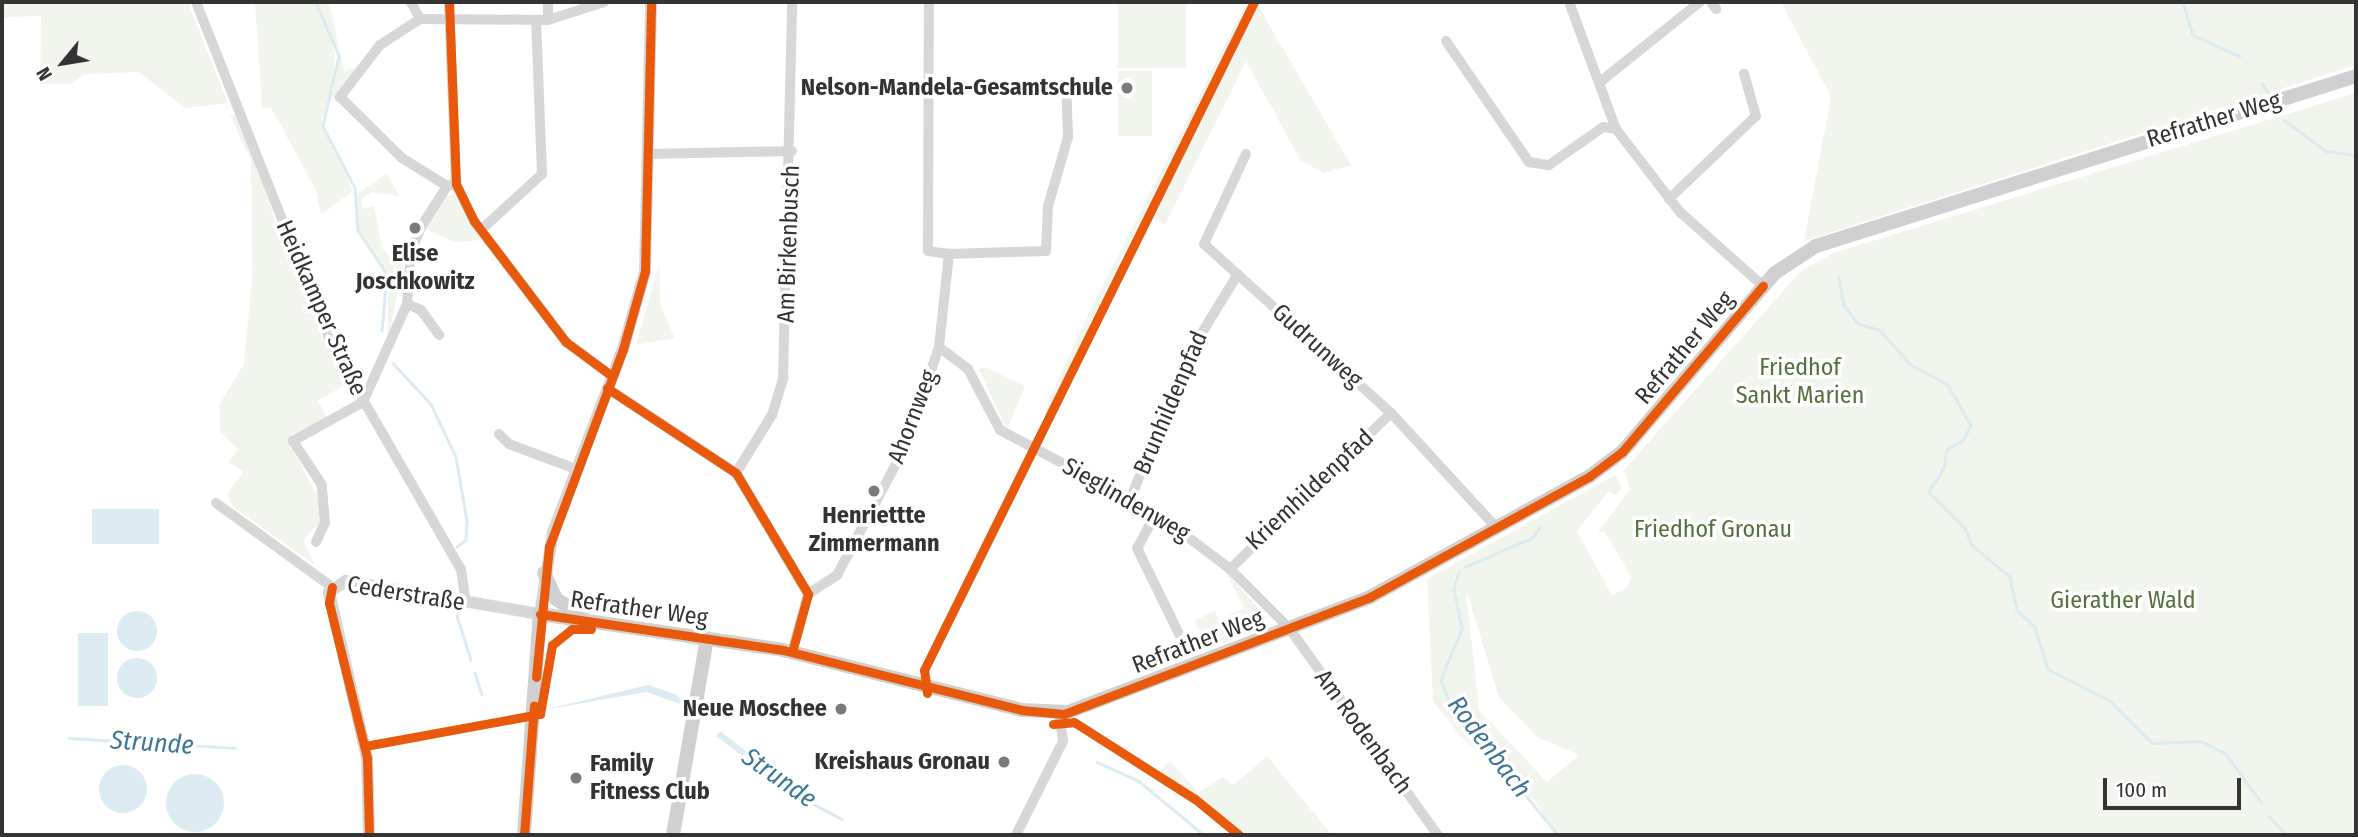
<!DOCTYPE html>
<meta charset="utf-8">
<style>
body{margin:0}
#map{position:relative;width:2358px;height:837px;overflow:hidden;background:#fff;font-family:"Fira Sans Condensed",sans-serif}
div>[style]{position:absolute}
[style*='--x']{left:calc(var(--x)*1px);top:calc(var(--y)*1px);width:calc(var(--w)*1px);rotate:calc(var(--a)*1deg)}
.green>*{inset:0;background:#f1f5ed;transform-origin:0 0}
.water>*{inset:0;background:#ddebf3;transform-origin:0 0}
.round{border-radius:50%}
.stream>*{height:2.5px;margin:-1.25px;padding:0 1.25px;transform-origin:1.25px;border-radius:1.25px;background:#ddebf3}
.minor>*{height:10px;margin:-5px;padding:0 5px;transform-origin:5px;border-radius:5px;background:#d7d7d7}
.tertiary>*{height:12px;margin:-6px;padding:0 6px;transform-origin:6px;border-radius:6px;background:#d7d7d7}
.secondary>*{height:14px;margin:-7px;padding:0 7px;transform-origin:7px;border-radius:7px;background:#d0d0d0}
.cycleway>*{height:9px;margin:-4.5px;padding:0 4.5px;transform-origin:4.5px;border-radius:4.5px;background:#e8590c}
.dots>*{width:19px;height:19px;translate:-50% -50%;box-sizing:border-box;border:4px solid #fff;border-radius:50%}
span{translate:-50% -50%;white-space:nowrap;text-align:center;line-height:1.15;-webkit-text-stroke:7px #fff;paint-order:stroke}
.poi-label{font-size:24px;color:#333;font-weight:700}
.right{translate:-100% -50%;text-align:right}
.left{translate:0 -50%;text-align:left}
.street-label{font-size:24px;color:#333}
.park-label{font-size:24px;color:#56703f}
.water-label{font-size:26px;color:#3f7597;font-style:italic}
.frame{position:absolute;inset:0;border:4px solid #333;pointer-events:none}
.north{position:absolute;left:28px;top:28px;width:70px;height:70px;-webkit-text-stroke:5px #fff;paint-order:stroke;rotate:240deg;font-size:19px;font-weight:700;line-height:28px;text-align:center;color:#333}
.north::after{content:'';display:block;margin:auto;width:24px;height:32px;background:#333;clip-path:polygon(50% 0,100% 100%,50% 72%,0 100%)}
.scale{position:absolute;left:2103px;top:778px;width:138px;height:32px;box-sizing:border-box;border:4px solid #333;border-top:0;padding-left:9px;font-size:21px;line-height:24px;white-space:nowrap;color:#333;-webkit-text-stroke:5px #fff;paint-order:stroke}
</style>
<div id="map">
<div class="green">
<i style="clip-path:polygon(2px 2px,188px 2px,228px 103px,185px 108px,139px 72px,83px 74px,72px 84px,40px 84px,41px 16px,2px 17px)"></i>
<i style="clip-path:polygon(255px 2px,316px 2px,335px 55px,333px 95px,321px 120px,353px 191px,321px 215px,316px 190px,271px 108px,262px 108px)"></i>
<i style="clip-path:polygon(318px 2px,329px 2px,344px 71px,358px 67px,332px 101px,339px 55px,325px 34px)"></i>
<i style="left:1118px;top:2px;width:68px;height:66px"></i>
<i style="clip-path:polygon(1247px 2px,1251px 2px,1106px 289px,1038px 439px,1050px 398px,1090px 311px)"></i>
<i style="clip-path:polygon(1256px 2px,1351px 165px,1324px 173px,1300px 160px,1246px 61px,1165px 225px,1154px 218px)"></i>
<i style="clip-path:polygon(1781px 2px,2356px 2px,2356px 65px,1804px 241px,1831px 97px)"></i>
<i style="left:1118px;top:71px;width:34px;height:65px"></i>
<i style="clip-path:polygon(evenodd,2356px 93px,2356px 835px,1557px 835px,1535px 801px,1460px 736px,1433px 701px,1427px 579px,1615px 475px,1622px 487px,1616px 496px,1609px 491px,1577px 531px,1612px 595px,1627px 588px,1631px 577px,1605px 532px,1598px 532px,1630px 489px,1624px 470px,1800px 272px,1833px 253px,2356px 93px,1466px 590px,1499px 697px,1537px 737px,1579px 755px,1547px 782px,1479px 710px,1466px 590px)"></i>
<i style="clip-path:polygon(230px 115px,236px 115px,256px 162px,284px 249px,344px 386px,318px 400px,327px 418px,288px 441px,320px 501px,321px 522px,303px 540px,315px 565px,233px 507px,227px 494px,243px 471px,229px 462px,238px 449px,220px 432px,219px 405px,244px 364px,252px 277px,251px 161px)"></i>
<i style="clip-path:polygon(387px 173px,399px 196px,372px 192px,361px 199px,363px 209px,374px 206px,382px 248px,395px 263px,404px 263px,388px 339px,388px 273px,359px 229px,357px 194px)"></i>
<i style="clip-path:polygon(454px 194px,483px 238px,481px 240px,455px 242px,425px 229px,443px 197px)"></i>
<i style="clip-path:polygon(659px 265px,661px 307px,675px 338px,636px 345px)"></i>
<i style="clip-path:polygon(985px 367px,1025px 386px,1007px 430px,979px 369px)"></i>
<i style="clip-path:polygon(1226px 572px,1266px 617px,1254px 631px,1208px 649px,1195px 620px,1215px 611px,1219px 620px,1244px 608px)"></i>
<i style="clip-path:polygon(1267px 756px,1332px 835px,1241px 835px,1160px 771px,1170px 761px,1198px 793px,1223px 777px,1234px 785px)"></i>
</div>
<div class="water">
<i style="left:92px;top:509px;width:67px;height:35px"></i>
<i class="round" style="left:117px;top:611px;width:40px;height:40px"></i>
<i style="left:78px;top:633px;width:30px;height:73px"></i>
<i class="round" style="left:117px;top:658px;width:40px;height:40px"></i>
<i style="clip-path:polygon(648px 685px,675px 694px,689px 707px,646px 692px,543px 710px)"></i>
<i style="left:720px;top:731px;width:100px;height:6px;rotate:38deg"></i>
<i class="round" style="left:99px;top:765px;width:48px;height:48px"></i>
<i class="round" style="left:166px;top:774px;width:58px;height:58px"></i>
</div>
<div class="stream">
<i style="--x:316;--y:2;--w:59;--a:66.9"></i>
<i style="--x:339;--y:56;--w:72;--a:102.9"></i>
<i style="--x:323;--y:126;--w:70;--a:62.7"></i>
<i style="--x:355;--y:188;--w:42;--a:85.9"></i>
<i style="--x:358;--y:230;--w:53;--a:56.6"></i>
<i style="--x:387;--y:274;--w:57;--a:95"></i>
<i style="--x:2183;--y:2;--w:34;--a:73"></i>
<i style="--x:2193;--y:35;--w:51;--a:24.1"></i>
<i style="--x:2262;--y:84;--w:11;--a:52"></i>
<i style="--x:2284;--y:120;--w:52;--a:36.4"></i>
<i style="--x:2326;--y:151;--w:30;--a:8"></i>
<i style="--x:1839;--y:277;--w:28;--a:80"></i>
<i style="--x:1844;--y:305;--w:24;--a:52"></i>
<i style="--x:1859;--y:324;--w:22;--a:16"></i>
<i style="--x:1880;--y:330;--w:45;--a:48.6"></i>
<i style="--x:1910;--y:364;--w:43;--a:28.9"></i>
<i style="--x:1948;--y:385;--w:47;--a:60.7"></i>
<i style="--x:1971;--y:426;--w:17;--a:118"></i>
<i style="--x:1963;--y:441;--w:18;--a:151"></i>
<i style="--x:1947;--y:450;--w:18;--a:99"></i>
<i style="--x:1944;--y:468;--w:28;--a:122"></i>
<i style="--x:1929;--y:492;--w:51;--a:45"></i>
<i style="--x:1965;--y:528;--w:18;--a:68"></i>
<i style="--x:1972;--y:545;--w:50;--a:40.1"></i>
<i style="--x:2010;--y:577;--w:34;--a:78"></i>
<i style="--x:2017;--y:610;--w:25;--a:43"></i>
<i style="--x:2035;--y:627;--w:44;--a:72.8"></i>
<i style="--x:2048;--y:669;--w:68;--a:26.9"></i>
<i style="--x:2109;--y:700;--w:61;--a:45"></i>
<i style="--x:2152;--y:743;--w:49;--a:-2.3"></i>
<i style="--x:2201;--y:741;--w:27;--a:27"></i>
<i style="--x:2225;--y:753;--w:62;--a:53.5"></i>
<i style="--x:393;--y:363;--w:56;--a:47.2"></i>
<i style="--x:431;--y:404;--w:59;--a:64.7"></i>
<i style="--x:456;--y:457;--w:65;--a:80.2"></i>
<i style="--x:467;--y:521;--w:19;--a:93"></i>
<i style="--x:466;--y:540;--w:11;--a:142"></i>
<i style="--x:1465;--y:567;--w:73;--a:-23.4"></i>
<i style="--x:1532;--y:538;--w:14;--a:-54"></i>
<i style="--x:1459;--y:572;--w:19;--a:106"></i>
<i style="--x:1454;--y:590;--w:40;--a:78"></i>
<i style="--x:1462;--y:629;--w:55;--a:112.4"></i>
<i style="--x:1441;--y:680;--w:24;--a:68"></i>
<i style="--x:1450;--y:702;--w:171;--a:50.9"></i>
<i style="--x:457;--y:616;--w:46;--a:72.3"></i>
<i style="--x:475;--y:673;--w:22;--a:72"></i>
<i style="--x:69;--y:738;--w:166;--a:3.4"></i>
<i style="--x:1097;--y:762;--w:46;--a:24.3"></i>
<i style="--x:1139;--y:781;--w:85;--a:39.7"></i>
<i style="--x:795;--y:794;--w:53;--a:28"></i>
<i style="--x:2269;--y:816;--w:26;--a:47"></i>
</div>
<div class="minor">
<i style="--x:196;--y:2;--w:370;--a:68.4"></i>
<i style="--x:332;--y:346;--w:258;--a:60"></i>
<i style="--x:461;--y:569;--w:34;--a:82"></i>
<i style="--x:411;--y:2;--w:19;--a:62"></i>
<i style="--x:420;--y:19;--w:128;--a:0.4"></i>
<i style="--x:548;--y:20;--w:59;--a:-17.8"></i>
<i style="--x:449;--y:2;--w:182;--a:87.8"></i>
<i style="--x:456;--y:184;--w:41;--a:64.1"></i>
<i style="--x:474;--y:221;--w:152;--a:52.8"></i>
<i style="--x:566;--y:342;--w:57;--a:36.5"></i>
<i style="--x:548;--y:2;--w:18;--a:90"></i>
<i style="--x:1569;--y:2;--w:135;--a:69.7"></i>
<i style="--x:1616;--y:129;--w:105;--a:52.4"></i>
<i style="--x:1680;--y:212;--w:111;--a:41.7"></i>
<i style="--x:1711;--y:2;--w:9;--a:54"></i>
<i style="--x:420;--y:19;--w:48;--a:147"></i>
<i style="--x:380;--y:45;--w:66;--a:127.6"></i>
<i style="--x:340;--y:97;--w:87;--a:44.5"></i>
<i style="--x:402;--y:158;--w:53;--a:31.9"></i>
<i style="--x:1446;--y:41;--w:147;--a:55.6"></i>
<i style="--x:1529;--y:162;--w:20;--a:9"></i>
<i style="--x:1549;--y:165;--w:66;--a:-35.1"></i>
<i style="--x:1603;--y:127;--w:13;--a:9"></i>
<i style="--x:1600;--y:82;--w:128;--a:-38.7"></i>
<i style="--x:649;--y:154;--w:143;--a:-1.2"></i>
<i style="--x:1246;--y:154;--w:99;--a:115"></i>
<i style="--x:1204;--y:244;--w:252;--a:42.1"></i>
<i style="--x:1391;--y:413;--w:152;--a:47.4"></i>
<i style="--x:1669;--y:199;--w:120;--a:-43.7"></i>
<i style="--x:1756;--y:116;--w:44;--a:-105.9"></i>
<i style="--x:481;--y:230;--w:83;--a:-42.6"></i>
<i style="--x:542;--y:174;--w:154;--a:-92.2"></i>
<i style="--x:949;--y:254;--w:97;--a:-1.8"></i>
<i style="--x:1046;--y:251;--w:45;--a:-87.5"></i>
<i style="--x:1048;--y:206;--w:72;--a:-73.8"></i>
<i style="--x:1068;--y:137;--w:36;--a:-92"></i>
<i style="--x:407;--y:304;--w:15;--a:23"></i>
<i style="--x:421;--y:310;--w:31;--a:54"></i>
<i style="--x:939;--y:347;--w:36;--a:37"></i>
<i style="--x:968;--y:369;--w:69;--a:62.3"></i>
<i style="--x:1000;--y:430;--w:177;--a:28"></i>
<i style="--x:1156;--y:513;--w:93;--a:37.1"></i>
<i style="--x:1230;--y:569;--w:83;--a:45"></i>
<i style="--x:1289;--y:628;--w:255;--a:54.3"></i>
<i style="--x:607;--y:388;--w:154;--a:33.4"></i>
<i style="--x:736;--y:473;--w:141;--a:59.2"></i>
<i style="--x:808;--y:594;--w:60;--a:105.4"></i>
<i style="--x:499;--y:434;--w:14;--a:45"></i>
<i style="--x:509;--y:444;--w:72;--a:20.5"></i>
<i style="--x:736;--y:473;--w:68;--a:-58.2"></i>
<i style="--x:772;--y:415;--w:39;--a:-73"></i>
<i style="--x:783;--y:378;--w:376;--a:-88.6"></i>
<i style="--x:1131;--y:498;--w:146;--a:-68.7"></i>
<i style="--x:1184;--y:362;--w:103;--a:-58.5"></i>
<i style="--x:216;--y:503;--w:143;--a:35.9"></i>
<i style="--x:1156;--y:513;--w:40;--a:118"></i>
<i style="--x:1137;--y:548;--w:107;--a:63.9"></i>
<i style="--x:316;--y:542;--w:21;--a:-65"></i>
<i style="--x:325;--y:523;--w:38;--a:-95"></i>
<i style="--x:322;--y:485;--w:53;--a:-123.4"></i>
<i style="--x:293;--y:441;--w:80;--a:-29.1"></i>
<i style="--x:363;--y:402;--w:107;--a:-65.8"></i>
<i style="--x:407;--y:304;--w:53;--a:-85.7"></i>
<i style="--x:411;--y:251;--w:26;--a:-67"></i>
<i style="--x:421;--y:227;--w:49;--a:-57.6"></i>
<i style="--x:447;--y:186;--w:9;--a:-13"></i>
<i style="--x:1230;--y:569;--w:224;--a:-44.1"></i>
<i style="--x:808;--y:594;--w:35;--a:-33"></i>
<i style="--x:837;--y:575;--w:145;--a:-62"></i>
<i style="--x:905;--y:447;--w:106;--a:-71.2"></i>
<i style="--x:939;--y:347;--w:94;--a:-83.9"></i>
<i style="--x:949;--y:254;--w:21;--a:-172"></i>
<i style="--x:928;--y:251;--w:249;--a:-89.8"></i>
<i style="--x:1016;--y:835;--w:105;--a:-63.4"></i>
<i style="--x:1063;--y:741;--w:27;--a:-98"></i>
</div>
<div class="tertiary">
<i style="--x:369;--y:835;--w:77;--a:-91.5"></i>
<i style="--x:367;--y:758;--w:170;--a:-102.9"></i>
<i style="--x:329;--y:592;--w:20;--a:-33"></i>
<i style="--x:346;--y:581;--w:197;--a:9.7"></i>
<i style="--x:540;--y:614;--w:83;--a:-81"></i>
<i style="--x:553;--y:532;--w:196;--a:-69.1"></i>
<i style="--x:623;--y:349;--w:81;--a:-74.2"></i>
<i style="--x:645;--y:271;--w:269;--a:-88.7"></i>
</div>
<div class="secondary">
<i style="--x:544;--y:573;--w:29;--a:65"></i>
<i style="--x:556;--y:599;--w:31;--a:32"></i>
<i style="--x:524;--y:835;--w:222;--a:-85.9"></i>
<i style="--x:540;--y:614;--w:246;--a:8.4"></i>
<i style="--x:783;--y:650;--w:245;--a:14.1"></i>
<i style="--x:1021;--y:710;--w:47;--a:2.4"></i>
<i style="--x:1068;--y:712;--w:323;--a:-20.8"></i>
<i style="--x:1370;--y:597;--w:251;--a:-28.8"></i>
<i style="--x:1590;--y:476;--w:40;--a:-37"></i>
<i style="--x:1622;--y:452;--w:235;--a:-49.5"></i>
<i style="--x:1775;--y:273;--w:49;--a:-33.4"></i>
<i style="--x:1816;--y:246;--w:566;--a:-17.47"></i>
<i style="--x:673;--y:835;--w:200;--a:-80.2"></i>
</div>
<div class="cycleway">
<i style="--x:449;--y:2;--w:182;--a:87.8"></i>
<i style="--x:456;--y:184;--w:41;--a:64.1"></i>
<i style="--x:474;--y:221;--w:152;--a:52.8"></i>
<i style="--x:566;--y:342;--w:57;--a:36.5"></i>
<i style="--x:607;--y:388;--w:154;--a:33.4"></i>
<i style="--x:736;--y:473;--w:141;--a:59.2"></i>
<i style="--x:808;--y:594;--w:60;--a:105.4"></i>
<i style="--x:332;--y:587;--w:16;--a:101"></i>
<i style="--x:329;--y:603;--w:160;--a:76.2"></i>
<i style="--x:367;--y:758;--w:77;--a:88.5"></i>
<i style="--x:540;--y:614;--w:246;--a:8.4"></i>
<i style="--x:783;--y:650;--w:245;--a:14.1"></i>
<i style="--x:1021;--y:710;--w:43;--a:5.3"></i>
<i style="--x:1064;--y:714;--w:328;--a:-20.9"></i>
<i style="--x:1370;--y:597;--w:251;--a:-28.8"></i>
<i style="--x:1590;--y:476;--w:40;--a:-37"></i>
<i style="--x:1622;--y:452;--w:218;--a:-49.7"></i>
<i style="--x:536;--y:677;--w:131;--a:-84.3"></i>
<i style="--x:549;--y:547;--w:211;--a:-69.5"></i>
<i style="--x:623;--y:349;--w:81;--a:-74.2"></i>
<i style="--x:645;--y:271;--w:269;--a:-88.7"></i>
<i style="--x:927;--y:693;--w:23;--a:-97"></i>
<i style="--x:924;--y:670;--w:745;--a:-63.71"></i>
<i style="--x:1053;--y:724;--w:21;--a:-5"></i>
<i style="--x:1074;--y:722;--w:143;--a:32.5"></i>
<i style="--x:1195;--y:799;--w:57;--a:39.3"></i>
<i style="--x:365;--y:746;--w:178;--a:-10.4"></i>
<i style="--x:540;--y:714;--w:70;--a:-80.1"></i>
<i style="--x:552;--y:645;--w:26;--a:-39"></i>
<i style="--x:572;--y:629;--w:19;--a:0"></i>
<i style="--x:524;--y:835;--w:130;--a:-85.6"></i>
</div>
<div class="dots">
<i style="left:1127px;top:88px;background:#7a7a7a"></i>
<i style="left:415px;top:228px;background:#7a7a7a"></i>
<i style="left:874px;top:491px;background:#7a7a7a"></i>
<i style="left:841px;top:709px;background:#7a7a7a"></i>
<i style="left:1004px;top:762px;background:#7a7a7a"></i>
<i style="left:576px;top:778px;background:#7a7a7a"></i>
</div>
<div class="poi-label">
<span class="right" style="left:1113px;top:88px">Nelson-Mandela-Gesamtschule</span>
<span style="left:415px;top:268px">Elise<br>Joschkowitz</span>
<span style="left:874px;top:530px">Henriettte<br>Zimmermann</span>
<span class="right" style="left:827px;top:709px">Neue Moschee</span>
<span class="right" style="left:990px;top:762px">Kreishaus Gronau</span>
<span class="left" style="left:590px;top:778px">Family<br>Fitness Club</span>
</div>
<div class="street-label">
<span style="left:2214px;top:120px;rotate:-17deg">Refrather Weg</span>
<span style="left:789px;top:244px;rotate:-88deg">Am Birkenbusch</span>
<span style="left:321px;top:308px;rotate:66deg">Heidkamper Straße</span>
<span style="left:1317px;top:346px;rotate:42deg">Gudrunweg</span>
<span style="left:1685px;top:348px;rotate:-50deg">Refrather Weg</span>
<span style="left:1171px;top:403px;rotate:-67deg">Brunhildenpfad</span>
<span style="left:913px;top:417px;rotate:-69deg">Ahornweg</span>
<span style="left:1310px;top:490px;rotate:-43deg">Kriemhildenpfad</span>
<span style="left:1126px;top:500px;rotate:30deg">Sieglindenweg</span>
<span style="left:406px;top:594px;rotate:9deg">Cederstraße</span>
<span style="left:639px;top:609px;rotate:8deg">Refrather Weg</span>
<span style="left:1198px;top:642px;rotate:-21deg">Refrather Weg</span>
<span style="left:1363px;top:732px;rotate:54deg">Am Rodenbach</span>
</div>
<div class="park-label">
<span style="left:1800px;top:382px">Friedhof<br>Sankt Marien</span>
<span style="left:1713px;top:530px">Friedhof Gronau</span>
<span style="left:2123px;top:601px">Gierather Wald</span>
</div>
<div class="water-label">
<span style="left:152px;top:743px;rotate:4deg">Strunde</span>
<span style="left:1489px;top:747px;rotate:53deg">Rodenbach</span>
<span style="left:779px;top:778px;rotate:35deg">Strunde</span>
</div>
<div class="frame"></div>
<div class="north">N</div>
<div class="scale">100 m</div>
</div>
